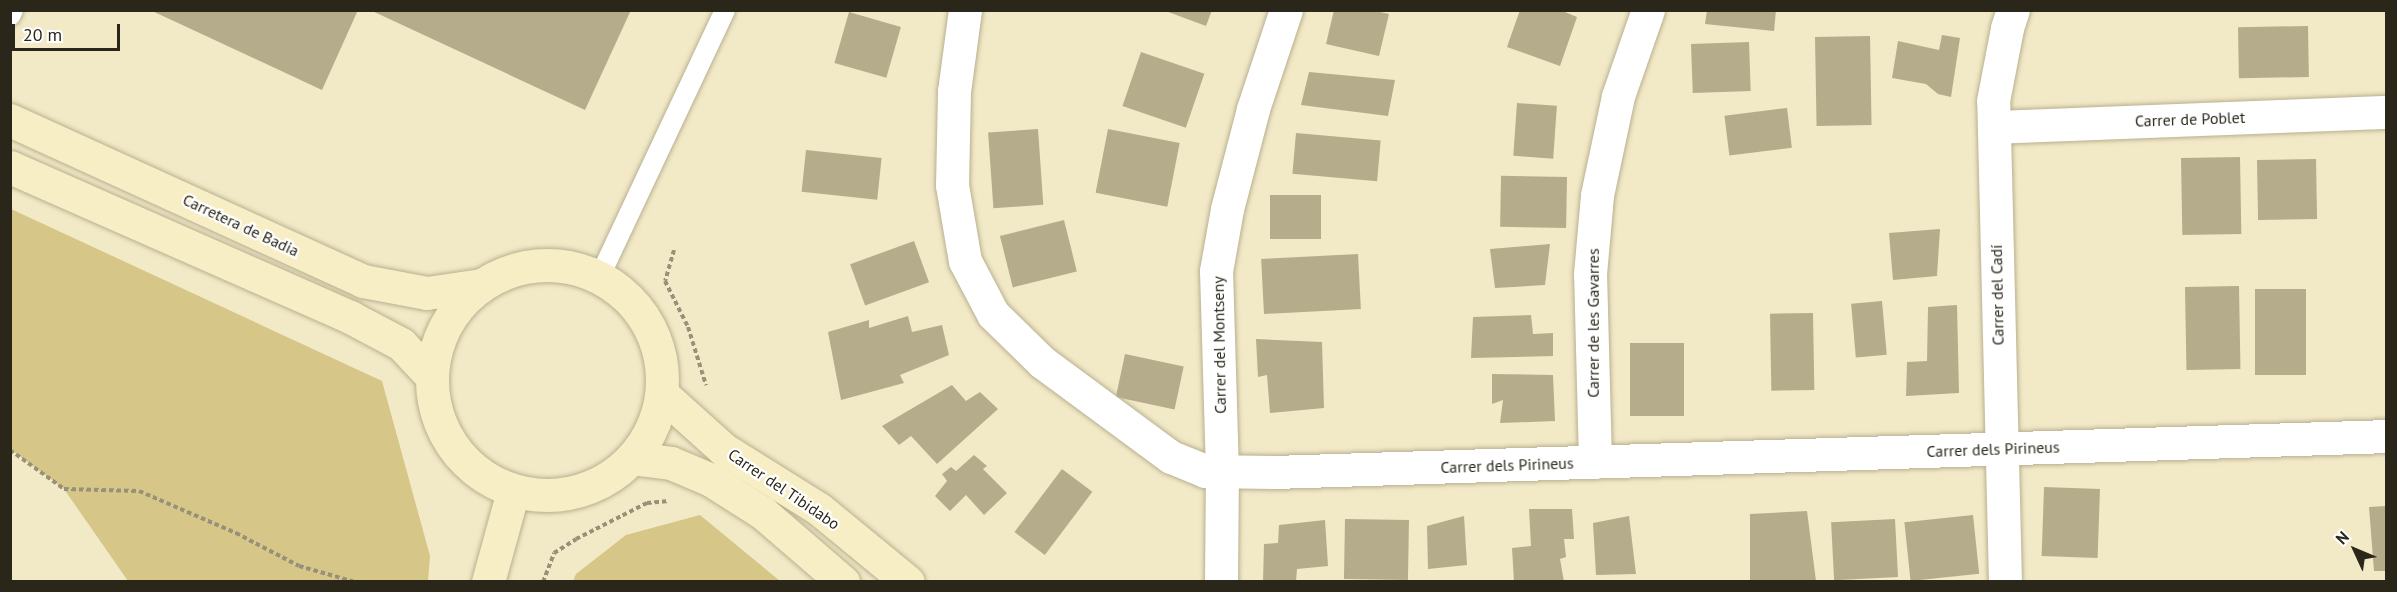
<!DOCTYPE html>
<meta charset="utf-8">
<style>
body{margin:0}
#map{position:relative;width:2397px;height:592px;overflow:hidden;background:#f2e9c7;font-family:"PT Sans",sans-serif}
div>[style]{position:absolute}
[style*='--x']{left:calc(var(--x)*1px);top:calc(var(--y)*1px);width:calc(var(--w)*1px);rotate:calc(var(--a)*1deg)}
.green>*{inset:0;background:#d6c687}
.building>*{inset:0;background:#b5ac8c;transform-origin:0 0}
.path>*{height:4px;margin-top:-2px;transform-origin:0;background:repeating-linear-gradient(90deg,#979179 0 4.5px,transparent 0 7.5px)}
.roads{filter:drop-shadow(0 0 2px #b8b08f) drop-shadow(0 0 2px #b8b08f)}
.lane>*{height:20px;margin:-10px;padding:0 10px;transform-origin:10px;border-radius:10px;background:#fff}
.street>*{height:33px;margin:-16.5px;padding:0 16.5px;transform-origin:16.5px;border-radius:16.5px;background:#fff}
.secondary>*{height:33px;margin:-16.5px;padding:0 16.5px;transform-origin:16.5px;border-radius:16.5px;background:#f8eec5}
.secondary>.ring{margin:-16.5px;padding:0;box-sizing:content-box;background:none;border:33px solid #f8eec5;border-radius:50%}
span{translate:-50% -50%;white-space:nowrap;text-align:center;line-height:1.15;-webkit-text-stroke:4.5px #fff;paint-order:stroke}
.street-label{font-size:16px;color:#2a271a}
.frame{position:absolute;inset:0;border:12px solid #2a271a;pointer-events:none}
.north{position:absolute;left:2325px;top:520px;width:60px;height:60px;-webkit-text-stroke:4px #fff;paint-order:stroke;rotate:314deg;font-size:16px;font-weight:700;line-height:24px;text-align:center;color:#2a271a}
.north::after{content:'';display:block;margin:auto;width:21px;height:27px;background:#2a271a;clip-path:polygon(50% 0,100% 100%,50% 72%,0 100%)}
.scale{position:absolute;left:12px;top:24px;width:108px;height:27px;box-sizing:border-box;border:3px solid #2a271a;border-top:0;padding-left:8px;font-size:18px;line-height:21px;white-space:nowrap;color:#2a271a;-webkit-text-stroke:4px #fff;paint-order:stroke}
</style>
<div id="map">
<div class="green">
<i style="clip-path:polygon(11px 209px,382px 381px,430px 556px,428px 581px,128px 581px,64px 489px,11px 450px)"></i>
<i style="clip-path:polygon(700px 515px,780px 581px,573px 581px,576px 574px,626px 535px)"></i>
</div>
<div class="building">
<i style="clip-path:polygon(150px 10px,358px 10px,322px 90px)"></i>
<i style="clip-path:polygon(370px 10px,631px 10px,585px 110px)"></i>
<i style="clip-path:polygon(1163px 10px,1212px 10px,1206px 26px)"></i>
<i style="clip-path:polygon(1334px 10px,1371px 10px,1389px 14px,1379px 56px,1326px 44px)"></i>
<i style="clip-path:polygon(1520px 10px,1560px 10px,1577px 17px,1560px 66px,1507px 47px)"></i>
<i style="clip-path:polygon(1707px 10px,1776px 10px,1774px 31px,1705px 24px)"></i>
<i style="left:849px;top:12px;width:54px;height:53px;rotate:16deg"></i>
<i style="left:2308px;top:26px;width:51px;height:70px;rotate:89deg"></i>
<i style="clip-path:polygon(1942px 35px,1960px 38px,1951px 97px,1938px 94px,1926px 84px,1892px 78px,1898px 41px,1939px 50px)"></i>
<i style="left:1870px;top:36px;width:89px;height:55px;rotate:89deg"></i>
<i style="left:1749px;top:42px;width:49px;height:58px;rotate:88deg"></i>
<i style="left:1141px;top:52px;width:67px;height:57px;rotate:19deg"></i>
<i style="clip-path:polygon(1309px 72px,1395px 80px,1388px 116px,1301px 105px)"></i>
<i style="left:1517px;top:103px;width:40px;height:53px;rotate:4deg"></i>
<i style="left:1787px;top:108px;width:40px;height:63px;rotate:83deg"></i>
<i style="left:1038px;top:129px;width:76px;height:50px;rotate:86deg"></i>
<i style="left:1108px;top:129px;width:73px;height:65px;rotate:11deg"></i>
<i style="left:1296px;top:133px;width:85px;height:41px;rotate:5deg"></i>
<i style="left:806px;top:150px;width:76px;height:42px;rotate:6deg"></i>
<i style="left:2240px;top:157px;width:77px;height:59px;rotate:89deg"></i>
<i style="left:2316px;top:159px;width:60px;height:59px;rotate:89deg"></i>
<i style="left:1567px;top:177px;width:51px;height:66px;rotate:91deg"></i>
<i style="left:1270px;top:195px;width:51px;height:44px"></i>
<i style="left:1064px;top:220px;width:53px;height:66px;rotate:76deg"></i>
<i style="clip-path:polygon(1940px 229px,1937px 276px,1893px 280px,1889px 233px)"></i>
<i style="left:914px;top:241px;width:44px;height:68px;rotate:70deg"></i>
<i style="clip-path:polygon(1550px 244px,1545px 285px,1495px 288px,1490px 249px)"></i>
<i style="left:1358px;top:254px;width:55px;height:97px;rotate:87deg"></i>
<i style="left:2239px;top:286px;width:83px;height:54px;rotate:89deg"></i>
<i style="left:2255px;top:289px;width:51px;height:86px"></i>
<i style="left:1882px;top:301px;width:54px;height:31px;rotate:85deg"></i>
<i style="clip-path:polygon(1957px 305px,1959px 393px,1906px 396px,1907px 362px,1927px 361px,1928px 307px)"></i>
<i style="left:1813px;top:313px;width:77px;height:43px;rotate:89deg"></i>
<i style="clip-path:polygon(1531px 315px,1533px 334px,1553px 333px,1553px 356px,1471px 358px,1473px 317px)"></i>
<i style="clip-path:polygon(908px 316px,912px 332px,942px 325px,949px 355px,900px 375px,904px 383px,841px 400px,828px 332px,869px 320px,869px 328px)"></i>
<i style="clip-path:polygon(1256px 339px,1322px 342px,1324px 408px,1270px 413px,1267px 375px,1258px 377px)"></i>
<i style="left:1630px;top:343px;width:54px;height:73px"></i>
<i style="left:1125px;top:354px;width:60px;height:44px;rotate:12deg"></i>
<i style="clip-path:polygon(1492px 374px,1553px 375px,1555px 421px,1500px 423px,1503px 400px,1492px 404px)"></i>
<i style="clip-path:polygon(952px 385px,966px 401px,980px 392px,998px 409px,937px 464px,911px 436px,899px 445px,882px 426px)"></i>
<i style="clip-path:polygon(974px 455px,987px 466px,983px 469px,1007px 493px,984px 515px,966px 495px,950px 511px,935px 496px,947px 481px,942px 474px,951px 467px,956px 471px)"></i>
<i style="left:1062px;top:469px;width:38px;height:79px;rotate:37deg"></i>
<i style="left:2100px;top:489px;width:69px;height:56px;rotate:92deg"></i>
<i style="clip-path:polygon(2386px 506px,2386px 571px,2374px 571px,2369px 507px)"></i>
<i style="clip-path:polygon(1529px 509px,1572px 509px,1574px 539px,1564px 539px,1566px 557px,1560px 559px,1564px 582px,1514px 582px,1512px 548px,1531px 546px)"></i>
<i style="clip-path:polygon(1807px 511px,1816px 581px,1750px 582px,1750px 514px)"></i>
<i style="left:1973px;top:515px;width:59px;height:69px;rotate:84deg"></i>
<i style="clip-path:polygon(1464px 516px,1467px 565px,1428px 569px,1427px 526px)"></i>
<i style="clip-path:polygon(1629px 516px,1636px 574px,1596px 575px,1593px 523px)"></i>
<i style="left:1345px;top:519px;width:64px;height:60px;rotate:1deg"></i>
<i style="left:1895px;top:519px;width:58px;height:64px;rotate:87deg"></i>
<i style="clip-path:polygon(1325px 520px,1328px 566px,1297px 569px,1296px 582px,1263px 582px,1264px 544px,1278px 543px,1279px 525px)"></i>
</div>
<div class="path">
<i style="--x:674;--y:250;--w:32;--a:106"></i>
<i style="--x:665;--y:281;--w:51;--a:63.4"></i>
<i style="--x:688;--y:327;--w:61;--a:72.8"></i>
<i style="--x:10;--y:450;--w:67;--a:35.8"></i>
<i style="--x:64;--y:489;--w:75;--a:1.5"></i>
<i style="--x:139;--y:491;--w:106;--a:23.4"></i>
<i style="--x:236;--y:533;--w:71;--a:27.6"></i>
<i style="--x:299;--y:566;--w:58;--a:15.9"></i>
<i style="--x:543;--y:582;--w:31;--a:-69"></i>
<i style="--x:554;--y:553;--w:26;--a:-32"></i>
<i style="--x:576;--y:539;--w:80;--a:-26.9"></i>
<i style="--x:647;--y:503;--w:22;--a:-5"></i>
</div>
<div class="roads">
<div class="lane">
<i style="--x:10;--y:16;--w:7;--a:-63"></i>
<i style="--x:599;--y:278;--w:296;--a:-64.8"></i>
</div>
<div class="street">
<i style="--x:965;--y:10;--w:82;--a:97.7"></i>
<i style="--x:954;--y:91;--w:94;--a:91.2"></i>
<i style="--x:952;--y:185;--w:77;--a:80.3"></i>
<i style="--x:965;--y:261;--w:60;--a:62.2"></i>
<i style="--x:993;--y:314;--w:69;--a:44.4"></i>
<i style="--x:1042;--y:362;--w:160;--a:36.4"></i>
<i style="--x:1171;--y:457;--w:37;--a:22"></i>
<i style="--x:1205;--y:471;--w:69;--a:0.8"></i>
<i style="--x:1274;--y:472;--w:1113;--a:-1.85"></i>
<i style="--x:1994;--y:127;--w:392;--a:-2.2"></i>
<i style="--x:1595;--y:462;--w:188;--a:-91.5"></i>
<i style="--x:1590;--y:274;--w:79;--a:-84.9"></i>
<i style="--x:1597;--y:195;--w:101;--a:-78"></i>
<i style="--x:1618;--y:96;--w:91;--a:-70.8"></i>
<i style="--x:1221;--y:582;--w:110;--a:-89.5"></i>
<i style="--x:1222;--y:472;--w:201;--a:-91.7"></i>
<i style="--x:1216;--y:271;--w:63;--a:-79.9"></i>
<i style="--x:1227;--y:209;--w:103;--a:-75.4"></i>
<i style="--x:1253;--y:109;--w:104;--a:-71.6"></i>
<i style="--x:2005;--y:582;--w:481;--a:-91.4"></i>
<i style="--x:1993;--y:101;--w:74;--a:-79.1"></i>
<i style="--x:2007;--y:28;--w:19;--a:-72"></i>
</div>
<div class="secondary">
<i style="--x:10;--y:120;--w:388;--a:24.5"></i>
<i style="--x:363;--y:281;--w:65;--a:10.6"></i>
<i style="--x:427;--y:293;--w:55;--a:-8.4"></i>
<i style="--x:10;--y:167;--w:372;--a:23.8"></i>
<i style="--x:350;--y:317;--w:58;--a:27.9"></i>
<i style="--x:401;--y:344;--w:45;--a:46.8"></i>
<i class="ring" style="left:432px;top:265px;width:197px;height:197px"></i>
<i style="--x:662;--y:394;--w:82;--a:42"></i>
<i style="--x:723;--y:449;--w:113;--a:32"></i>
<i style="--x:819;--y:509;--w:115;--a:39.4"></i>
<i style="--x:632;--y:458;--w:39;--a:7"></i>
<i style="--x:671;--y:463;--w:43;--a:23"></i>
<i style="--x:711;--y:480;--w:62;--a:32.4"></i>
<i style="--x:763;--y:513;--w:106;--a:40.8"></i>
<i style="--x:488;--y:582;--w:94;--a:-74.6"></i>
</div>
</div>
<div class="street-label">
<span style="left:2190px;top:119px;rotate:-2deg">Carrer de Poblet</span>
<span style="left:241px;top:225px;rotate:25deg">Carretera de Badia</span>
<span style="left:1997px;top:295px;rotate:-91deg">Carrer del Cadí</span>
<span style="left:1593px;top:323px;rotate:-90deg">Carrer de les Gavarres</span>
<span style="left:1219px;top:345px;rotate:-91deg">Carrer del Montseny</span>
<span style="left:1993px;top:449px;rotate:-2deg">Carrer dels Pirineus</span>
<span style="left:1507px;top:465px;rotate:-2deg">Carrer dels Pirineus</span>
<span style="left:784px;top:489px;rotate:34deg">Carrer del Tibidabo</span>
</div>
<div class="frame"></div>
<div class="north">N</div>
<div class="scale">20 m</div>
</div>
